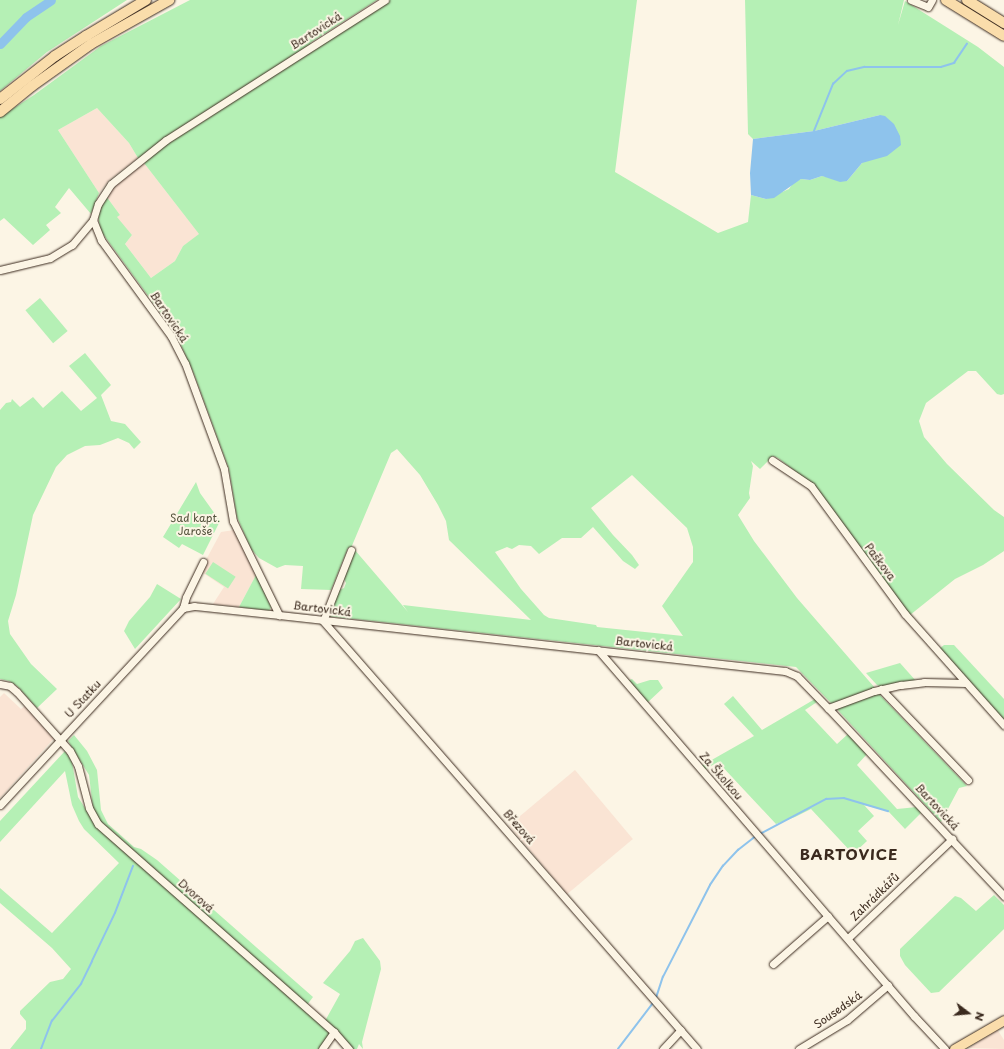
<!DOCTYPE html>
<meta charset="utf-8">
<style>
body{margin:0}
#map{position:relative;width:1004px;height:1049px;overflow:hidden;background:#fcf5e5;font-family:"Playpen Sans",sans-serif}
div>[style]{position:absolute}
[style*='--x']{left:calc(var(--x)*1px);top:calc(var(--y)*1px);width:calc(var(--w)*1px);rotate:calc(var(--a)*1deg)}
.built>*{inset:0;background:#fae4d4;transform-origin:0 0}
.green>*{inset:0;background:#b5f0b5;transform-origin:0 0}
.water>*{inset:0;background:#8ec3ec}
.stream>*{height:1.5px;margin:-0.75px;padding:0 0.75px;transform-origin:0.75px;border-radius:0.75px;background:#8ec3ec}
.river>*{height:9px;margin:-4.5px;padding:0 4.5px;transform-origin:4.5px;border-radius:4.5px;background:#8ec3ec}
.roads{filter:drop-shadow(0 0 1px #3b2a1e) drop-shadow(0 0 1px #3b2a1e)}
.minor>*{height:7px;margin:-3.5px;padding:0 3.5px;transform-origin:3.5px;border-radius:3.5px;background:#fcf5e5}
.major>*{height:9px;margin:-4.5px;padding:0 4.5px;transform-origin:4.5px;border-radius:4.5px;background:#faddab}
.highway>*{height:10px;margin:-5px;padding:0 5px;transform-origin:5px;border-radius:5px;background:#faddab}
span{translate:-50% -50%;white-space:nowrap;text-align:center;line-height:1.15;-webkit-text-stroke:4px #fcf5e5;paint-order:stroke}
.street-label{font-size:11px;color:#3b2a1e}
.park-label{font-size:11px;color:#53523c}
.district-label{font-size:15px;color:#3b2a1e;font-weight:700;letter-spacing:1px}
.north{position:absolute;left:948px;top:993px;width:40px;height:40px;-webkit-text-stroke:3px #fcf5e5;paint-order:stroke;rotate:106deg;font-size:11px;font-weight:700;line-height:16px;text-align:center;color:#3b2a1e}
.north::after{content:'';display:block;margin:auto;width:14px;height:18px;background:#3b2a1e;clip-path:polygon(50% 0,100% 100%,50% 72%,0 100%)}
</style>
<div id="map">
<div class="built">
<i style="clip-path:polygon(97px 108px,129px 143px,138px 158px,109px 180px,99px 193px,58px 130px)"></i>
<i style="clip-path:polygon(144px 163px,200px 235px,183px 246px,175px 261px,151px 278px,125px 244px,132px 235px,116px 217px,120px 215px,106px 196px,117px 184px)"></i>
<i style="clip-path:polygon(234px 530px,256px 575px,239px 607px,213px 604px,224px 587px,200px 571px,221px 532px)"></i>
<i style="clip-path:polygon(4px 693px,21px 709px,25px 706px,56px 736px,0 798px,0 697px)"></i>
<i style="left:575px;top:770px;width:90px;height:86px;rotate:50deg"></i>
<i style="clip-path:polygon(997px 1029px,1004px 1040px,1004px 1049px,969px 1048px)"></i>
</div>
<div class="green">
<i style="clip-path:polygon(0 0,127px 0,47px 52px,0 91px)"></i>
<i style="clip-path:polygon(evenodd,190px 0,377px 0,310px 43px,315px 48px,387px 0,637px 0,615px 172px,718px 233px,748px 222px,751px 195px,766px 199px,789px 189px,793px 183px,801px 179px,810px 180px,822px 176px,847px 181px,862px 163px,880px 115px,814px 131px,753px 139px,748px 134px,745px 0,904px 0,898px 25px,905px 1px,978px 47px,1004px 67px,1004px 394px,1001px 395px,997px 394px,976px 371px,968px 371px,926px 403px,919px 421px,924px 437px,947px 464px,994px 510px,1004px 517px,1004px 551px,983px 565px,955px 579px,910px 615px,814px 486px,778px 458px,773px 456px,760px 469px,751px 461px,753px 466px,749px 493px,750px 498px,738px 515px,754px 541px,797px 598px,875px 688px,832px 704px,796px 667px,327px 616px,337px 591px,344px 588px,346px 583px,343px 577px,354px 549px,408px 612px,403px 605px,531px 620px,449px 540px,446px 521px,438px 505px,420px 475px,397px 449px,391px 453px,351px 548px,348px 548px,331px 590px,301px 589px,303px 566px,285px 565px,277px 568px,259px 558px,251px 549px,237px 517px,229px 469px,194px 374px,176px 334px,100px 230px,98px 213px,106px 196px,120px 215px,117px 217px,132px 235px,125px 244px,151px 278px,175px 261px,183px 246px,199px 234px,144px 163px,138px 158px,129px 143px,97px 108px,58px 130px,99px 193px,91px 214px,69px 188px,55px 207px,61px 213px,46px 225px,50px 230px,33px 245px,4px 218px,0 221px,0 117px,34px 95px,101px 46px,190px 0,215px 106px,219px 111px,190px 130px,185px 128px,215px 106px,190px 0,632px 475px,687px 528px,693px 547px,693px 562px,662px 606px,683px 636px,597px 627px,596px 625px,549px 618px,544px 615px,521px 589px,495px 552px,507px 547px,512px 549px,519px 545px,531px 546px,539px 554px,562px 538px,581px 538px,593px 527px,623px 561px,635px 569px,639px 565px,632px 555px,613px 535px,591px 508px,632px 475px)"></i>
<i style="left:40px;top:298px;width:43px;height:19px;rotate:50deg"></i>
<i style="clip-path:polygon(85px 353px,111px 385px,101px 395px,111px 421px,125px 424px,141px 442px,134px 449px,129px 443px,118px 438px,100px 445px,85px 446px,67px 455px,56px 467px,33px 515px,16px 595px,8px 621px,10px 634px,31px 664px,57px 689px,37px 708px,17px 686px,9px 681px,0 679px,0 410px,6px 403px,11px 402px,12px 399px,20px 407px,33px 397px,43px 408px,62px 391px,81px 411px,97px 398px,69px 366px)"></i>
<i style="clip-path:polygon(196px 482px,200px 493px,220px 521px,203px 555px,182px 544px,179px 548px,163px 537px)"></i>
<i style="left:213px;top:562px;width:27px;height:14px;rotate:33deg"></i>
<i style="clip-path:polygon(256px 575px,271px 607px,269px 611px,239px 607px)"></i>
<i style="clip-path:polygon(157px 584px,181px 599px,135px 649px,124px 631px,129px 621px,150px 597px)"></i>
<i style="clip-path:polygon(944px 645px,954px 645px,1004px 699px,1004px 721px,939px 649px)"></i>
<i style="clip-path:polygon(900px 663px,916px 681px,882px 687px,877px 685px,866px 673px)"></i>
<i style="clip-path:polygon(632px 679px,637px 684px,650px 680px,658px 680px,663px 688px,647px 703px,627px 681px)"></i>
<i style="clip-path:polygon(878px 693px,967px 786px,959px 788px,941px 822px,836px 708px)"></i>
<i style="clip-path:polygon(733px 696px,762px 730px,815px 699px,817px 702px,805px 710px,837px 744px,848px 734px,867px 754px,857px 765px,897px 809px,917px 807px,921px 813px,905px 829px,888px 811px,864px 805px,874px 816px,858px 831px,867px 841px,853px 854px,811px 809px,795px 817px,776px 824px,718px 762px,704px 770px,701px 766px,754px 736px,724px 704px)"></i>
<i style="clip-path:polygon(74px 735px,87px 751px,97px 770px,101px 810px,108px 824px,134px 847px,141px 849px,157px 860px,313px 997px,307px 1005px,98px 819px,93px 808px,89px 775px,68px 741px)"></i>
<i style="clip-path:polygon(65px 751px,72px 762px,78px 797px,97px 827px,331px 1033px,319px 1049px,10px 1049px,26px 1029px,26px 1021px,20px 1014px,20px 1011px,50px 982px,63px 979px,71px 969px,52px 948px,0 903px,0 888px,52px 933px,119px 863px,84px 829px,79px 821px,72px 805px,65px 771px,0 842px,0 821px)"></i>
<i style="clip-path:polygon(994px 895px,1004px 905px,1004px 929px,939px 992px,931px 993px,905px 965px,900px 956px,900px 949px,955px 896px,961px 898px,976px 911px)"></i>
<i style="clip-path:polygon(363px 938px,380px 961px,381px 969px,362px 1042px,363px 1049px,359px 1044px,357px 1049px,352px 1049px,325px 1021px,340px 994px,323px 983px,350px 951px,355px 941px)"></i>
</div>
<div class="water">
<i style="clip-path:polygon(880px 115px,885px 116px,894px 124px,900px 136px,901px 145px,887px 156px,862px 163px,847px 181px,840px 182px,822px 176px,810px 180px,801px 179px,774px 198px,766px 199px,751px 195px,750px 173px,753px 139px,814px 131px)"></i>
</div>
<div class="stream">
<i style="--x:814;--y:131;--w:51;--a:-68"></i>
<i style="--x:833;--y:84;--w:19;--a:-43"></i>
<i style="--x:847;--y:71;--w:18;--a:-13"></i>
<i style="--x:865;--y:67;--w:76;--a:0"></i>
<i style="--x:941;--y:67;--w:14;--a:-17"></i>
<i style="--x:954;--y:63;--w:23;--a:-56"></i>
<i style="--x:760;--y:834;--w:75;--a:-27.9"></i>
<i style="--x:826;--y:799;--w:18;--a:-3"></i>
<i style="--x:844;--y:798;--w:46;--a:16.5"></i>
<i style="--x:656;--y:998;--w:22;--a:-72"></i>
<i style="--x:663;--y:977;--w:103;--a:-62.9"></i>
<i style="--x:710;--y:885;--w:23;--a:-56"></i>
<i style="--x:723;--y:866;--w:22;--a:-47"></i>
<i style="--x:738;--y:850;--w:23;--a:-38"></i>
<i style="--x:41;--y:1049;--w:30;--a:-69"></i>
<i style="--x:52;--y:1021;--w:47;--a:-51.9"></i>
<i style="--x:81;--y:984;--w:25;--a:-64"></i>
<i style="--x:92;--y:961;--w:53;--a:-64.4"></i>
<i style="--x:115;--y:913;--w:50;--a:-69"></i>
<i style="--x:618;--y:1049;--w:58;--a:-52.7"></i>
</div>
<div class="river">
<i style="--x:0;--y:44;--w:37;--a:-46"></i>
<i style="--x:26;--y:17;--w:30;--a:-34"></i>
</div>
<div class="roads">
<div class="minor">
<i style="--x:911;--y:0;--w:18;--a:22"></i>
<i style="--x:928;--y:7;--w:8;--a:-60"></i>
<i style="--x:93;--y:220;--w:22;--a:68"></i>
<i style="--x:101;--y:240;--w:119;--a:53.9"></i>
<i style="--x:171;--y:336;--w:30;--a:63"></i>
<i style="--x:185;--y:363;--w:113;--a:69.8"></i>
<i style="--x:224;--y:469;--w:53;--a:80.2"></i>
<i style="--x:233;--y:521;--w:105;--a:63.9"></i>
<i style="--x:279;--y:615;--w:509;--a:6.32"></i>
<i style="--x:785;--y:671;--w:13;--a:23"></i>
<i style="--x:797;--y:676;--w:45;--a:45.9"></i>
<i style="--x:828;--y:708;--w:258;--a:46.9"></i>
<i style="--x:0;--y:270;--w:51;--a:-13.5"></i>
<i style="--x:50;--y:258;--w:26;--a:-31"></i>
<i style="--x:72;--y:245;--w:33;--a:-50"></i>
<i style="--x:93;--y:220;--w:17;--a:-73"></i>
<i style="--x:98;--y:204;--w:24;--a:-57"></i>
<i style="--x:111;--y:184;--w:70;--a:-38.7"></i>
<i style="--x:166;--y:140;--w:260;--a:-32.6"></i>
<i style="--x:772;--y:460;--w:47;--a:33.7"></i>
<i style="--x:811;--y:486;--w:159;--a:53.7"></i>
<i style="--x:905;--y:614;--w:149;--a:48.3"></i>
<i style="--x:351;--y:550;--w:76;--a:111.5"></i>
<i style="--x:323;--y:621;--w:568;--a:48.85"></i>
<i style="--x:183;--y:608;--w:11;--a:-75"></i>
<i style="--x:186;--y:597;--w:39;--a:-64"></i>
<i style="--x:598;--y:650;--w:484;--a:49.2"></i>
<i style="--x:914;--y:1016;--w:45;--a:46.8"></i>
<i style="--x:0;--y:684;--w:10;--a:11"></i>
<i style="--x:10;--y:686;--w:9;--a:41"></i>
<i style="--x:17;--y:692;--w:79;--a:48.1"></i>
<i style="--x:70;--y:751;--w:17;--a:62"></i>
<i style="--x:78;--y:766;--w:43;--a:75.3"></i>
<i style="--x:89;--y:808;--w:18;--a:61"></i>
<i style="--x:98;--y:824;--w:315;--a:41.4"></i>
<i style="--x:334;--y:1032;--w:23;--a:49"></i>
<i style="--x:881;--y:689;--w:126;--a:46.3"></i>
<i style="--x:828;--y:708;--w:49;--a:-20.3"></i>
<i style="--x:874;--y:691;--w:28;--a:-13"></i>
<i style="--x:901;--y:685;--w:23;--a:-7"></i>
<i style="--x:924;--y:682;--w:42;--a:1.4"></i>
<i style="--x:0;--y:805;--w:269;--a:-47.1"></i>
<i style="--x:183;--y:608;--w:11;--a:-10"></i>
<i style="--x:194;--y:606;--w:85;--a:6"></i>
<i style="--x:848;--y:938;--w:144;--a:-43.6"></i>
<i style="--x:773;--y:964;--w:73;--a:-41.1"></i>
<i style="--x:322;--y:1049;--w:21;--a:-55"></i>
<i style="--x:663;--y:1049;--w:26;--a:-47"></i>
<i style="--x:799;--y:1049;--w:56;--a:-31.1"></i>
<i style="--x:847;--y:1020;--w:54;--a:-40.5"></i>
</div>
<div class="major">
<i style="--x:954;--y:1049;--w:58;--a:-30.1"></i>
</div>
<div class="highway">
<i style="--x:946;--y:0;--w:68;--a:31.8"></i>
<i style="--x:967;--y:0;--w:44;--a:31.9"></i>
<i style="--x:0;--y:99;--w:70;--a:-38"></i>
<i style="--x:55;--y:56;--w:37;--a:-33"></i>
<i style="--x:86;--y:36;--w:70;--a:-31"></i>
<i style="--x:0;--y:112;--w:41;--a:-39.1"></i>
<i style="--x:32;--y:86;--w:72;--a:-35.4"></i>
<i style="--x:91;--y:44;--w:90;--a:-29.4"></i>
</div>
</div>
<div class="street-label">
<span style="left:316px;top:31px;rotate:-33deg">Bartovická</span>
<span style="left:169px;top:317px;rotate:56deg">Bartovická</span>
<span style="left:880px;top:562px;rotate:53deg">Paškova</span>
<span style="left:322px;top:609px;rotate:7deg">Bartovická</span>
<span style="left:644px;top:644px;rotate:6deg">Bartovická</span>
<span style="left:83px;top:699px;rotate:-47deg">U Statku</span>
<span style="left:721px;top:776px;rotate:49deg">Za Školkou</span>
<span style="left:937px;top:807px;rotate:47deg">Bartovická</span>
<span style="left:519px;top:827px;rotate:49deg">Březová</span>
<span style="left:196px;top:896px;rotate:42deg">Dvorová</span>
<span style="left:875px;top:897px;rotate:-44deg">Zahrádkářů</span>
<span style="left:838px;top:1010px;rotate:-35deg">Sousedská</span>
</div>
<div class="park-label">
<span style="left:195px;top:525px">Sad kapt.<br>Jaroše</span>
</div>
<div class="district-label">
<span style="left:849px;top:854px">BARTOVICE</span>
</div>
<div class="north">N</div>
</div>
